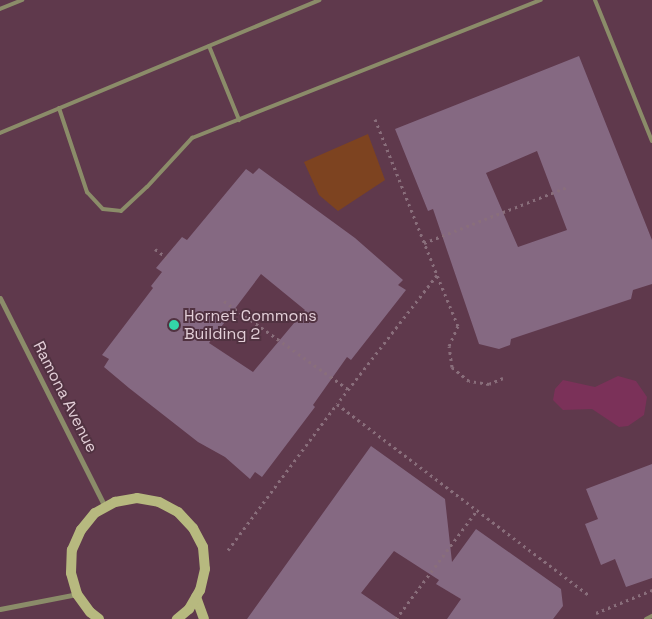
<!DOCTYPE html>
<style>
body{margin:0}
#map{position:relative;width:652px;height:619px;overflow:hidden;background:#513241;font-family:"Space Grotesk",sans-serif}
div>[style]{position:absolute}
[style*='--x']{left:calc(var(--x)*1px);top:calc(var(--y)*1px);width:calc(var(--w)*1px);rotate:calc(var(--a)*1deg)}
.built>*{inset:0;background:#5f394c;transform-origin:0 0}
.green>*{inset:0;background:#7d4320}
.water>*{inset:0;background:#7b3159}
.building>*{inset:0;background:#856982}
.path>*{height:3px;margin-top:-1.5px;transform-origin:0;background:repeating-linear-gradient(90deg,#896e7b 0 2.5px,transparent 0 6.5px)}
.service>*{height:4px;margin:-2px;padding:0 2px;transform-origin:2px;border-radius:2px;background:#8b8c69}
.minor>*{height:5px;margin:-2.5px;padding:0 2.5px;transform-origin:2.5px;border-radius:2.5px;background:#8b8c69}
.secondary>*{height:10px;margin:-5px;padding:0 5px;transform-origin:5px;border-radius:5px;background:#b7b97f}
.dots>*{width:14px;height:14px;translate:-50% -50%;box-sizing:border-box;border:2px solid #513241;border-radius:50%}
span{translate:-50% -50%;white-space:nowrap;text-align:center;line-height:1.15;-webkit-text-stroke:4px #513241;paint-order:stroke}
.poi-label{font-size:16px;color:#e3cfd8}
.left{translate:0 -50%;text-align:left}
.street-label{font-size:16px;color:#e3cfd8}
</style>
<div id="map">
<div class="built">
<i style="left:0;top:0;width:652px;height:619px"></i>
</div>
<div class="green">
<i style="clip-path:polygon(368px 134px,385px 180px,338px 211px,319px 195px,304px 162px)"></i>
</div>
<div class="water">
<i style="clip-path:polygon(618px 376px,636px 381px,647px 397px,644px 415px,628px 426px,619px 427px,592px 409px,563px 410px,553px 400px,555px 389px,563px 380px,595px 387px)"></i>
</div>
<div class="building">
<i style="clip-path:polygon(evenodd,579px 56px,652px 240px,652px 284px,633px 290px,631px 299px,511px 339px,510px 345px,499px 349px,479px 344px,433px 209px,428px 211px,395px 129px,579px 56px,537px 151px,567px 230px,518px 247px,486px 173px,537px 151px)"></i>
<i style="clip-path:polygon(evenodd,259px 168px,355px 238px,403px 280px,398px 285px,406px 290px,351px 360px,347px 357px,313px 405px,315px 407px,262px 477px,255px 472px,250px 479px,225px 457px,198px 442px,129px 388px,104px 367px,109px 359px,102px 355px,153px 288px,151px 286px,162px 272px,156px 268px,182px 237px,187px 240px,246px 169px,253px 174px,259px 168px,261px 274px,305px 310px,253px 372px,209px 343px,261px 274px)"></i>
<i style="clip-path:polygon(371px 446px,445px 499px,452px 562px,476px 529px,561px 589px,563px 606px,553px 619px,447px 619px,461px 599px,436px 584px,439px 580px,394px 551px,361px 593px,399px 619px,247px 619px)"></i>
<i style="clip-path:polygon(652px 464px,652px 578px,626px 587px,615px 559px,601px 565px,585px 524px,598px 519px,586px 489px)"></i>
</div>
<div class="path">
<i style="--x:375;--y:119;--w:168;--a:68.3"></i>
<i style="--x:424;--y:243;--w:155;--a:-21.3"></i>
<i style="--x:155;--y:249;--w:14;--a:36"></i>
<i style="--x:224;--y:301;--w:152;--a:35.4"></i>
<i style="--x:503;--y:378;--w:15;--a:157"></i>
<i style="--x:489;--y:384;--w:20;--a:-171"></i>
<i style="--x:469;--y:381;--w:22;--a:-141"></i>
<i style="--x:452;--y:367;--w:21;--a:-98"></i>
<i style="--x:449;--y:346;--w:22;--a:-66"></i>
<i style="--x:458;--y:326;--w:55;--a:-112.4"></i>
<i style="--x:437;--y:275;--w:163;--a:127.8"></i>
<i style="--x:337;--y:404;--w:316;--a:37.2"></i>
<i style="--x:228;--y:550;--w:182;--a:-53.3"></i>
<i style="--x:596;--y:613;--w:61;--a:-22.3"></i>
<i style="--x:396;--y:619;--w:137;--a:-53.3"></i>
</div>
<div class="service">
<i style="--x:595;--y:0;--w:152;--a:68"></i>
<i style="--x:0;--y:9;--w:24;--a:-22"></i>
<i style="--x:209;--y:46;--w:80;--a:67.9"></i>
<i style="--x:59;--y:108;--w:89;--a:71.6"></i>
<i style="--x:87;--y:192;--w:23;--a:47"></i>
<i style="--x:103;--y:209;--w:18;--a:6"></i>
<i style="--x:121;--y:211;--w:35;--a:-43"></i>
<i style="--x:147;--y:187;--w:67;--a:-47.4"></i>
<i style="--x:192;--y:138;--w:375;--a:-21.6"></i>
<i style="--x:0;--y:133;--w:346;--a:-22.6"></i>
<i style="--x:646;--y:619;--w:7;--a:-27"></i>
</div>
<div class="minor">
<i style="--x:0;--y:298;--w:234;--a:63.3"></i>
<i style="--x:0;--y:609;--w:78;--a:-11"></i>
</div>
<div class="secondary">
<i style="--x:196;--y:597;--w:23;--a:70"></i>
<i style="--x:99;--y:619;--w:11;--a:-142"></i>
<i style="--x:90;--y:612;--w:22;--a:-126"></i>
<i style="--x:77;--y:594;--w:22;--a:-106"></i>
<i style="--x:71;--y:573;--w:23;--a:-88"></i>
<i style="--x:72;--y:550;--w:22;--a:-66"></i>
<i style="--x:81;--y:530;--w:22;--a:-51"></i>
<i style="--x:95;--y:513;--w:23;--a:-29"></i>
<i style="--x:115;--y:502;--w:22;--a:-10"></i>
<i style="--x:137;--y:498;--w:22;--a:10"></i>
<i style="--x:159;--y:502;--w:21;--a:28"></i>
<i style="--x:178;--y:512;--w:22;--a:47"></i>
<i style="--x:193;--y:528;--w:21;--a:62"></i>
<i style="--x:203;--y:547;--w:22;--a:85"></i>
<i style="--x:205;--y:569;--w:22;--a:103"></i>
<i style="--x:200;--y:590;--w:22;--a:120"></i>
<i style="--x:189;--y:609;--w:16;--a:140"></i>
</div>
<div class="dots">
<i style="left:174px;top:325px;background:#33d4a8"></i>
</div>
<div class="poi-label">
<span class="left" style="left:184px;top:325px">Hornet Commons<br>Building 2</span>
</div>
<div class="street-label">
<span style="left:65px;top:397px;rotate:63deg">Ramona Avenue</span>
</div>
</div>
